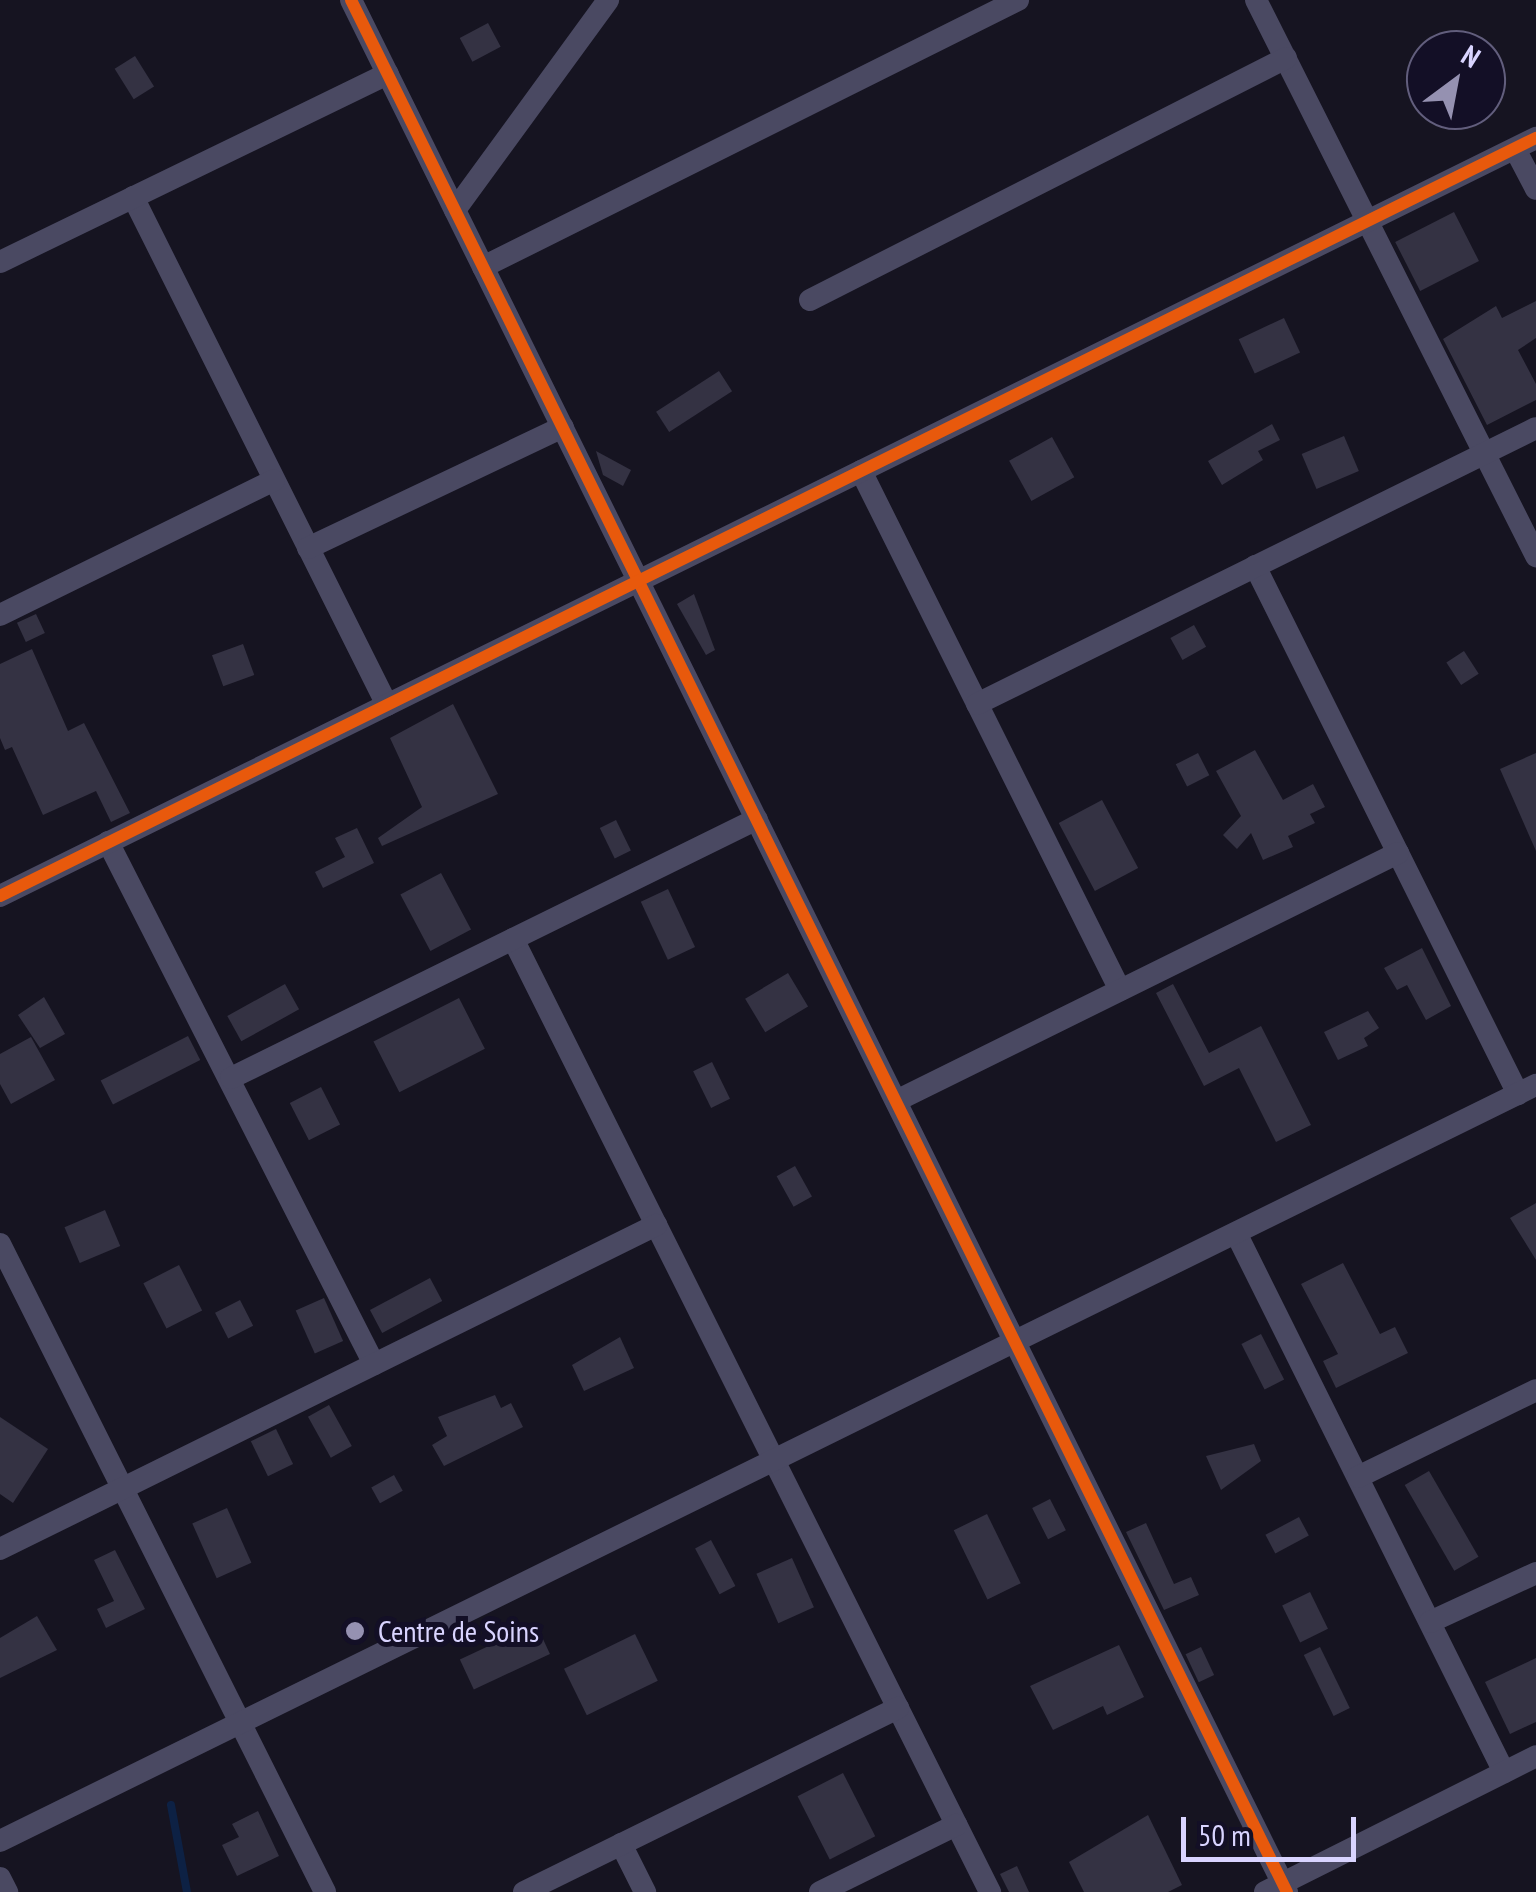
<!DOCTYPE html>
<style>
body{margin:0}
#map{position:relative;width:1536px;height:1892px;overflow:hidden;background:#161421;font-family:"PT Sans Narrow",sans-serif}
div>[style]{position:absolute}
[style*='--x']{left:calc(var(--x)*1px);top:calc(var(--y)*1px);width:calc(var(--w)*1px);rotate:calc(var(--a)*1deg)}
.stream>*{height:8px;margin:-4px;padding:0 4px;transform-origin:4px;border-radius:4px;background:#0d2144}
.building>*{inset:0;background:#343243;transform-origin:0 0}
.minor>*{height:22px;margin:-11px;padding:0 11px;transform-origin:11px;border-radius:11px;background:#4a4962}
.cycleway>*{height:12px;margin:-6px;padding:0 6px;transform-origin:6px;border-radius:6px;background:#e8590c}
.dots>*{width:28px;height:28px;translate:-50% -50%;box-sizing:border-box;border:5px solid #130f26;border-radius:50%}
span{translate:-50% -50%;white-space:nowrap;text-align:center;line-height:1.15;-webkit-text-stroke:10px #130f26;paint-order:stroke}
.poi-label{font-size:30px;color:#d9d4ff}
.left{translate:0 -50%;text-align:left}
.north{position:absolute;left:1406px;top:30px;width:100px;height:100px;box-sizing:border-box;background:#130f26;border:2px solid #625e7d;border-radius:50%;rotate:32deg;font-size:28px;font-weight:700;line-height:40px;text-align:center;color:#d9d4ff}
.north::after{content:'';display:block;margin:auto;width:35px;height:45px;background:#9591b1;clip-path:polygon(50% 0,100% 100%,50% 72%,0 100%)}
.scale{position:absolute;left:1181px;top:1817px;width:175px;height:45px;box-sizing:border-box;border:5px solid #d9d4ff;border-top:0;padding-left:12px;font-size:30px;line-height:35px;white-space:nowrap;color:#d9d4ff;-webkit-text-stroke:8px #130f26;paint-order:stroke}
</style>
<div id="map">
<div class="stream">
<i style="--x:171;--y:1805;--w:88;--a:79.6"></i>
</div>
<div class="building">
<i style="left:488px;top:23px;width:27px;height:32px;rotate:62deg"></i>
<i style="left:135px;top:56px;width:36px;height:24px;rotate:58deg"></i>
<i style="left:1454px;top:212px;width:55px;height:66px;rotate:63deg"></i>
<i style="clip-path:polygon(1536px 301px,1536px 338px,1518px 350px,1536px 384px,1536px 400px,1487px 425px,1443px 339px,1496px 306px,1502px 318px)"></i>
<i style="left:1284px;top:318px;width:38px;height:50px;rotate:65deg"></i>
<i style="left:719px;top:371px;width:24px;height:75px;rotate:57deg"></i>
<i style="clip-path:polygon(1272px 424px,1280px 440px,1258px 451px,1263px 460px,1222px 485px,1208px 461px)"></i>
<i style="left:1344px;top:436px;width:38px;height:46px;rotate:67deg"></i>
<i style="left:1052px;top:437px;width:46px;height:49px;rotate:61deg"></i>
<i style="clip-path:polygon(596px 451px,631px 470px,623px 486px,603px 475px)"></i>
<i style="clip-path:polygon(694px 594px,715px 650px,706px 655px,677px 604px)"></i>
<i style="left:36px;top:614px;width:21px;height:21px;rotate:65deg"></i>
<i style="left:1194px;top:625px;width:25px;height:27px;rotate:61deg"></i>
<i style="left:243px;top:644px;width:33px;height:33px;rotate:70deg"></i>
<i style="clip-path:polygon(32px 649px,68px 731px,84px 723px,130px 813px,111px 822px,96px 791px,43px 815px,12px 747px,5px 750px,0 738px,0 664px)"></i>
<i style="left:1464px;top:651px;width:27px;height:21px;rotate:57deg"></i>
<i style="clip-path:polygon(453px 704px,498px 794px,382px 846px,378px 838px,422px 807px,390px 738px)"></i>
<i style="clip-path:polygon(1255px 750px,1283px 800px,1313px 784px,1325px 807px,1310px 814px,1315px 823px,1288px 836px,1293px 847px,1263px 860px,1251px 833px,1237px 849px,1223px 835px,1241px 816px,1216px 771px)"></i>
<i style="left:1198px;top:753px;width:25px;height:25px;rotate:63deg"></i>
<i style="clip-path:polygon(1536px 753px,1536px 851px,1500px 769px)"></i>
<i style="left:1102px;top:800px;width:77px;height:49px;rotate:62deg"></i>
<i style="left:616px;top:820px;width:34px;height:18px;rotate:64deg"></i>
<i style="clip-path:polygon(357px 828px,374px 863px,323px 888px,315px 872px,345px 857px,335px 838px)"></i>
<i style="left:441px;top:873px;width:64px;height:46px;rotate:62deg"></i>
<i style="left:668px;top:889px;width:64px;height:30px;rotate:65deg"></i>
<i style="clip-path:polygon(1422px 948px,1451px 1006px,1426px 1020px,1407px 985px,1397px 990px,1384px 968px)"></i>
<i style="left:788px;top:973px;width:39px;height:50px;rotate:59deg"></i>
<i style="left:285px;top:984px;width:29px;height:66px;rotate:61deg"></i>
<i style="clip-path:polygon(1173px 984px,1209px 1053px,1261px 1026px,1311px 1125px,1276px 1142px,1239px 1068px,1204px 1086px,1156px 993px)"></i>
<i style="clip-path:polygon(44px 997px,65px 1034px,40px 1048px,18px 1015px)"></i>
<i style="left:459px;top:998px;width:57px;height:96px;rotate:63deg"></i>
<i style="clip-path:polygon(1368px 1011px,1379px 1028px,1364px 1038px,1368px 1046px,1338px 1060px,1324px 1032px)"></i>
<i style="left:188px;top:1036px;width:27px;height:98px;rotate:63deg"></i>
<i style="clip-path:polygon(31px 1037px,55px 1080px,11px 1104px,0 1084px,0 1054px)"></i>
<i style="left:712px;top:1062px;width:41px;height:21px;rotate:64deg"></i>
<i style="left:321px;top:1087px;width:42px;height:35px;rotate:63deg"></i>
<i style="left:795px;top:1166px;width:35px;height:21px;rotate:61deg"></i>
<i style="clip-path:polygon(1536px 1203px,1536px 1260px,1510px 1218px)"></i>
<i style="left:105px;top:1210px;width:39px;height:44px;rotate:67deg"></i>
<i style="clip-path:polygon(1343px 1263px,1380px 1334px,1395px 1327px,1408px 1353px,1336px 1388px,1323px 1361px,1338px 1354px,1301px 1284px)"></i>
<i style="left:179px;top:1265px;width:51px;height:40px;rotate:63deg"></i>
<i style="left:430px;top:1278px;width:26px;height:68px;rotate:62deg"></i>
<i style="left:324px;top:1298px;width:47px;height:31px;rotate:66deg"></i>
<i style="left:240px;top:1300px;width:29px;height:28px;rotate:63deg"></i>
<i style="left:1261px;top:1334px;width:51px;height:22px;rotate:63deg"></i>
<i style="clip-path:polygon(620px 1337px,634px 1368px,584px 1391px,572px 1365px)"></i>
<i style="clip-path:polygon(495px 1395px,501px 1408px,511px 1403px,523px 1427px,444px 1466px,432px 1445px,447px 1436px,438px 1417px)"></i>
<i style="left:329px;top:1405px;width:47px;height:24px;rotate:61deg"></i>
<i style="clip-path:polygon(0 1417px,48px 1449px,13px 1503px,0 1494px)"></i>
<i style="left:276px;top:1429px;width:39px;height:28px;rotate:64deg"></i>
<i style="clip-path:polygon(1254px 1444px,1261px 1461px,1221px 1490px,1206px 1456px)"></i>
<i style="left:1429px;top:1471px;width:99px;height:28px;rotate:60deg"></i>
<i style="left:394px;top:1475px;width:18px;height:26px;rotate:61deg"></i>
<i style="left:1050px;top:1499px;width:35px;height:20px;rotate:63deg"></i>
<i style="left:227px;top:1508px;width:60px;height:38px;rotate:66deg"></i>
<i style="left:987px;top:1514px;width:77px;height:37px;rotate:64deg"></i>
<i style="left:1299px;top:1517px;width:21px;height:38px;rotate:62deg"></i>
<i style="clip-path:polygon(1146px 1523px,1174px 1584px,1191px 1577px,1199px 1595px,1164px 1610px,1126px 1532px)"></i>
<i style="left:711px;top:1540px;width:52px;height:18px;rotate:62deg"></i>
<i style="clip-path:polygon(115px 1550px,145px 1609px,106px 1628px,97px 1609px,114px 1601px,94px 1560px)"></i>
<i style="left:792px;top:1558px;width:54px;height:39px;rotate:66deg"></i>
<i style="left:1310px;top:1592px;width:41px;height:31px;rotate:64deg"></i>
<i style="clip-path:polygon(37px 1616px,57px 1650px,0 1678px,0 1638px)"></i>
<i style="left:536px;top:1624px;width:33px;height:84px;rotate:65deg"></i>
<i style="left:635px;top:1634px;width:52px;height:79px;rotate:64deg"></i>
<i style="clip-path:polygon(1119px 1645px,1144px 1697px,1107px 1715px,1103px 1706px,1053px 1730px,1030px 1686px)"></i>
<i style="left:1201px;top:1647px;width:31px;height:17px;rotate:65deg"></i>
<i style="left:1320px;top:1647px;width:68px;height:18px;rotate:64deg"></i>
<i style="clip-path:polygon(1536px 1658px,1536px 1722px,1510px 1734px,1485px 1682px)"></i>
<i style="left:843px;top:1773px;width:71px;height:51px;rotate:63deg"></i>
<i style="clip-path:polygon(258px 1811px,279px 1856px,237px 1876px,222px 1845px,239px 1837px,232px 1824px)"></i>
<i style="clip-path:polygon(1148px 1815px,1182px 1885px,1168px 1892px,1084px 1892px,1069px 1862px)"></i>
<i style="clip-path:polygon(1017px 1866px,1029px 1892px,1009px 1892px,1000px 1874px)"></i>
</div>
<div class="minor">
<i style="--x:351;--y:0;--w:2111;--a:63.68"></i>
<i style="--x:1256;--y:0;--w:623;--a:63.27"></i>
<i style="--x:1515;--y:149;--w:45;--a:62.3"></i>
<i style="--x:133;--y:197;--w:568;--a:63.43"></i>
<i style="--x:455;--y:210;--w:260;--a:-53.9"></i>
<i style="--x:0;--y:262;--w:431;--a:-25.9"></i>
<i style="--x:483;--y:267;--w:598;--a:-26.52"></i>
<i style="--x:810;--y:300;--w:534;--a:-26.95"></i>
<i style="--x:861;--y:471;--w:580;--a:63.48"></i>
<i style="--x:308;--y:548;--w:282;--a:-25.4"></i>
<i style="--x:1255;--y:566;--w:590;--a:63.52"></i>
<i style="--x:0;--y:615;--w:305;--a:-26.2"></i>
<i style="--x:977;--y:704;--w:623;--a:-26.28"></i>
<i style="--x:108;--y:842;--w:586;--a:63"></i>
<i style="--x:0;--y:896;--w:1713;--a:-26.27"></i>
<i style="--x:513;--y:939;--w:1066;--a:63.41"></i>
<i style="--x:231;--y:1078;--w:586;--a:-26.22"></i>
<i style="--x:896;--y:1101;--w:560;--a:-26.29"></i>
<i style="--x:1236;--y:1233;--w:602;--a:63.56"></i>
<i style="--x:0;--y:1244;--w:725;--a:63.36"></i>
<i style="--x:1358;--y:1477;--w:198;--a:-26"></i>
<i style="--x:0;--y:1549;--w:732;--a:-26.28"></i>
<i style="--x:1430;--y:1622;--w:117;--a:-24.8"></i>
<i style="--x:0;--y:1841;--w:1712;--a:-26.21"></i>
<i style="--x:621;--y:1844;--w:54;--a:63.4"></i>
<i style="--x:0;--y:1878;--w:16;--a:63"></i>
<i style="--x:524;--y:1892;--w:417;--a:-26.2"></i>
<i style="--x:820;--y:1892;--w:152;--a:-26.2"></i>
<i style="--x:1265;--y:1892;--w:303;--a:-26.6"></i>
</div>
<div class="cycleway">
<i style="--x:351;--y:0;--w:2111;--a:63.68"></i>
<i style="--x:0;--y:896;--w:1713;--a:-26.27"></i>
</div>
<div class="dots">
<i style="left:355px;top:1631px;background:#9591b1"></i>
</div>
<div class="poi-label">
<span class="left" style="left:378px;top:1631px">Centre de Soins</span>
</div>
<div class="north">N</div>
<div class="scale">50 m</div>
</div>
